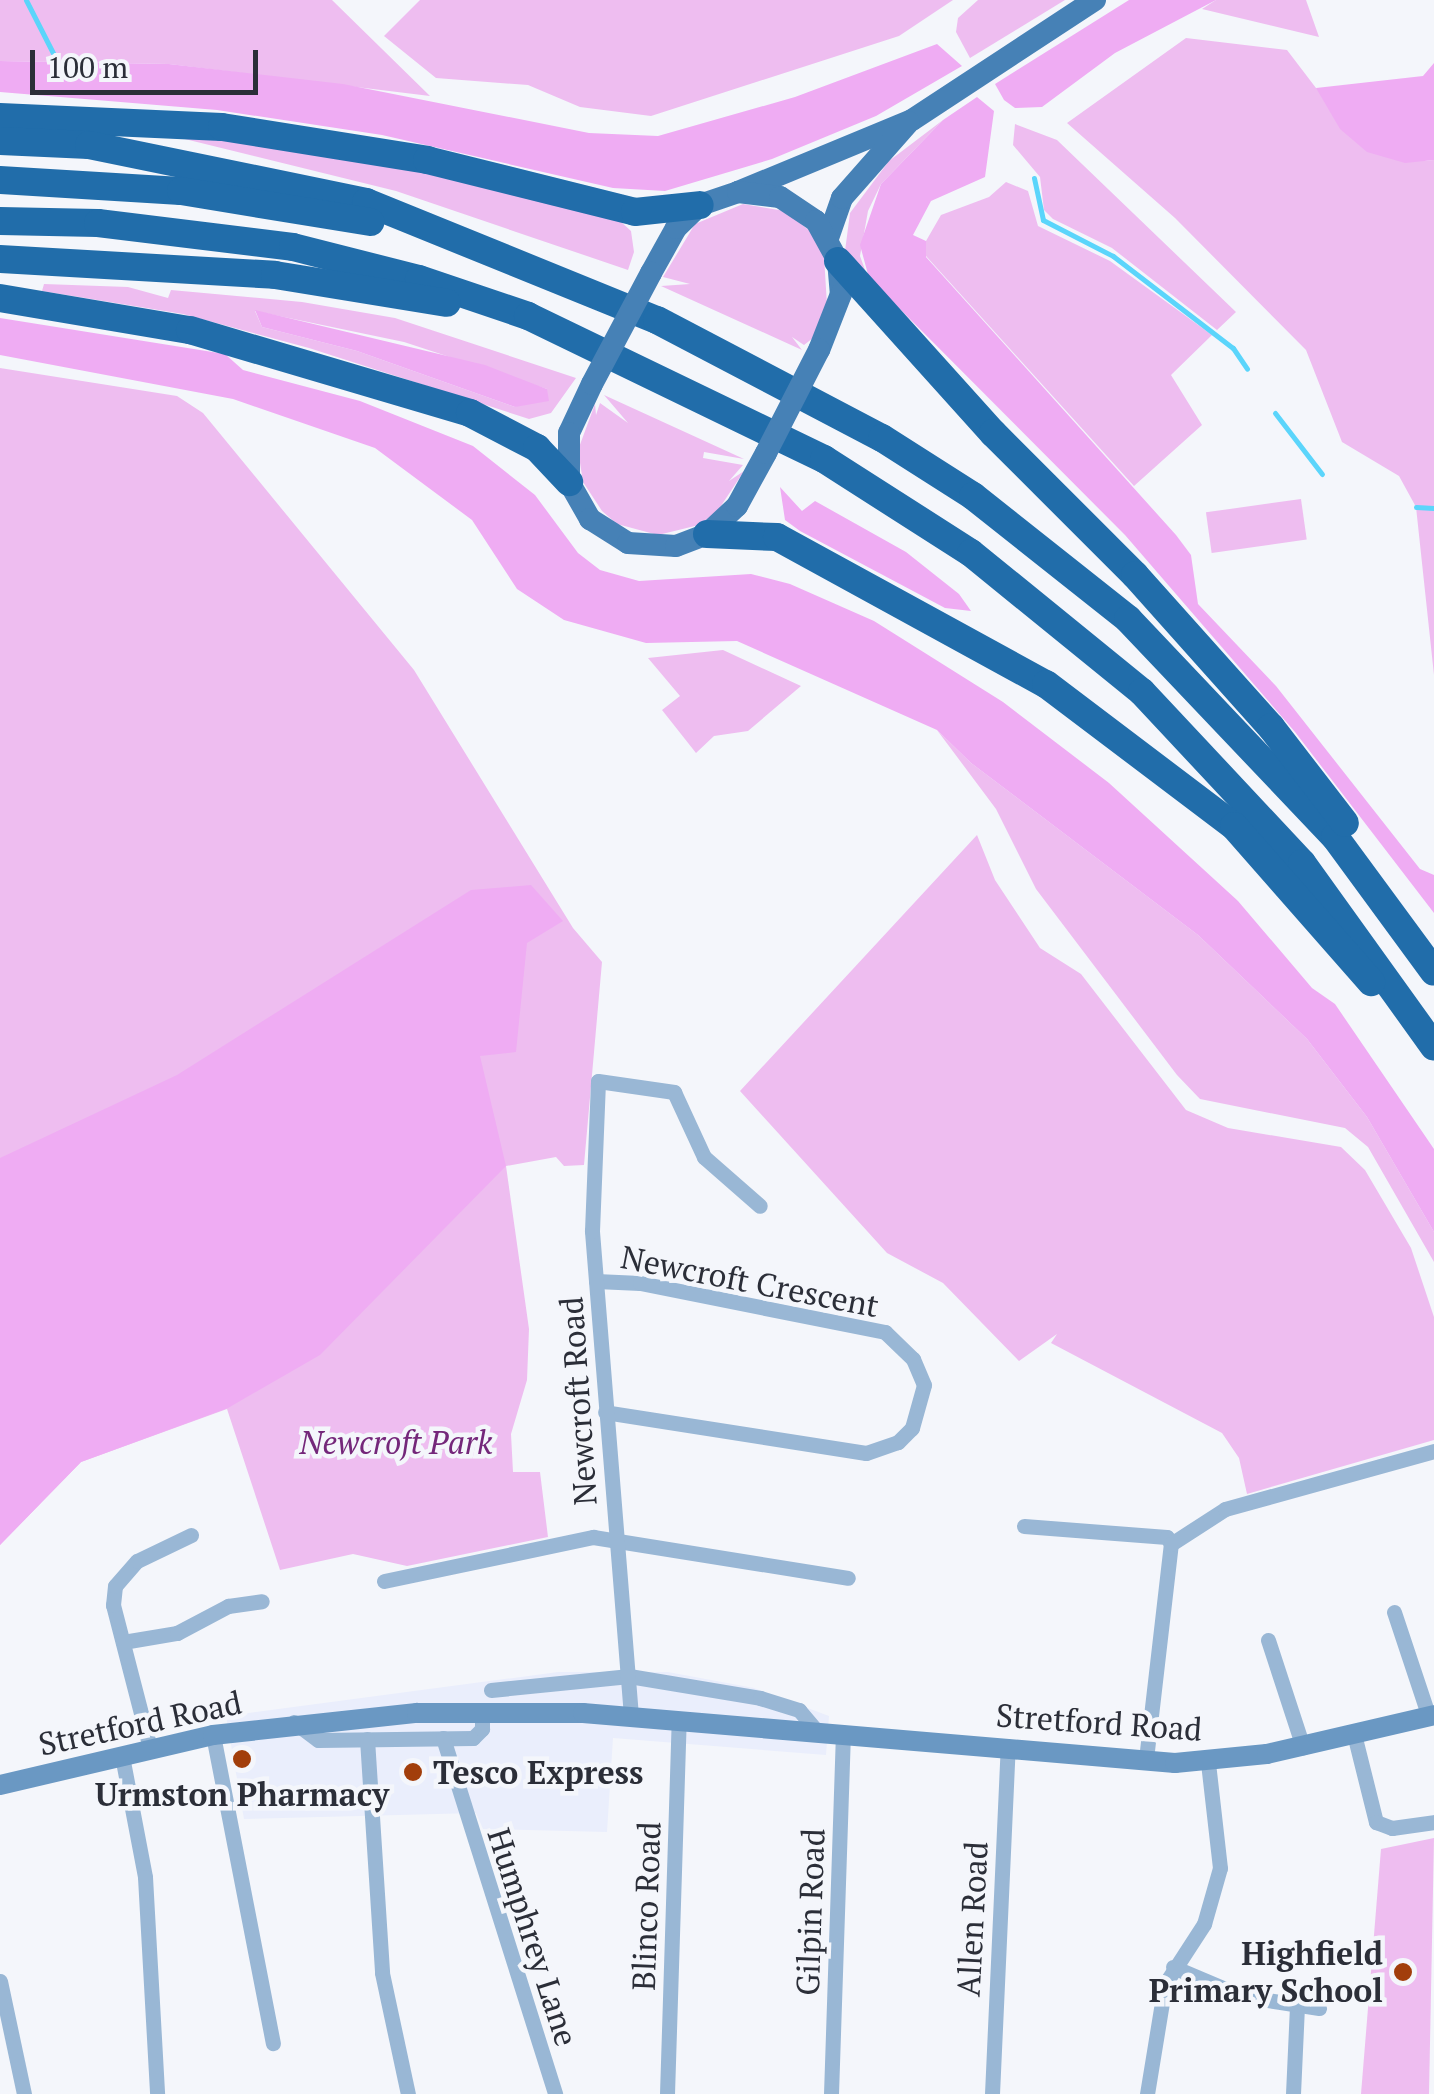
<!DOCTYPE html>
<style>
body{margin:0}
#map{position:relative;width:1434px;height:2094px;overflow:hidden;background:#f4f6fb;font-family:"PT Serif",serif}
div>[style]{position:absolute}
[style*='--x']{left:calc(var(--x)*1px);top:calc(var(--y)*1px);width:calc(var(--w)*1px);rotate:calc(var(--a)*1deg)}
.built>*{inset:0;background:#eaeefc}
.green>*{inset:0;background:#eebdf0;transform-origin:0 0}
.forest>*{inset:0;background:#efacf3}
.stream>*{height:5px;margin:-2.5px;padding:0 2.5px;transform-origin:2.5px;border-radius:2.5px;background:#5bd5fb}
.street>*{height:15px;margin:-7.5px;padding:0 7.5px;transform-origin:7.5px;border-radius:7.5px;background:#99b7d5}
.secondary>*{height:20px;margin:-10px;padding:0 10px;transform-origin:10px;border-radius:10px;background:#6a98c3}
.primary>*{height:22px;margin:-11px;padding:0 11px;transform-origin:11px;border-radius:11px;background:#4681b6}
.highway>*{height:28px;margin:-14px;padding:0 14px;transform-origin:14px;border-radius:14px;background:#216daa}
.primary-bridge>*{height:22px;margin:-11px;padding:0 11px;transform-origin:11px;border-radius:11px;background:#4681b6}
.dots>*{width:28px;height:28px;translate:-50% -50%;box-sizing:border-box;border:5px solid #f4f6fb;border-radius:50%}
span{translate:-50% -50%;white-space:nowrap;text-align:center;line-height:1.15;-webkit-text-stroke:9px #f4f6fb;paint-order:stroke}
.street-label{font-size:32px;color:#2b2e38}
.park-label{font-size:32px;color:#74277a;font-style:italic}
.poi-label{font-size:32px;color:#2b2e38;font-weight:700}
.left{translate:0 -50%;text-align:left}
.right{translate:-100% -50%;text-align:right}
.scale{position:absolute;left:30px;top:50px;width:228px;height:45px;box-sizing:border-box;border:5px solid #2b2e38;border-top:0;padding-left:12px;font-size:30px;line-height:35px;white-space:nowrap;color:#2b2e38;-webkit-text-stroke:8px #f4f6fb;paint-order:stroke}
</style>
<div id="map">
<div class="built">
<i style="clip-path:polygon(558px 1672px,668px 1672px,754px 1688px,829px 1716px,826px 1755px,613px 1738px,607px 1832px,483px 1829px,476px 1813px,244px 1819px,226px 1716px)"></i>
</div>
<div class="green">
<i style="clip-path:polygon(0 0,332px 0,430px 96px,169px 64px,0 61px)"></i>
<i style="clip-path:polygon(420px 0,953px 0,899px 36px,651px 116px,580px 107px,528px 85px,436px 78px,384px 36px)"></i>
<i style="clip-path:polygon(978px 0,1065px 0,970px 58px,956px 32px,958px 18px)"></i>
<i style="clip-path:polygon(1216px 0,1306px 0,1319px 37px,1202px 9px)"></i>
<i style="clip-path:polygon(1186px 38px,1287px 50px,1316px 88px,1424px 161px,1434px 160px,1434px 675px,1416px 507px,1399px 476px,1342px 442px,1306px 350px,1175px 218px,1067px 123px)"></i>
<i style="clip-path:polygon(943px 120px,881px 184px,868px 211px,860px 256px,872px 289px,845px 251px,850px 213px,889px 161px)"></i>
<i style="clip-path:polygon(1015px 124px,1057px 140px,1236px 312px,1217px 330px,1112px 248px,1053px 219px,1044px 210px,1040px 177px,1013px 145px)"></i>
<i style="clip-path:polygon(140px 128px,442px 171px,619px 220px,631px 231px,634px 252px,628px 270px,396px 191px)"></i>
<i style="clip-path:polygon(1006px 182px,1028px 191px,1038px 226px,1110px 261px,1212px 335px,1171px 375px,1202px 425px,1134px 486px,926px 256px,926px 241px,941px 215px,989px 197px)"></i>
<i style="clip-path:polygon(743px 204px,785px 211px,810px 231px,824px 256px,827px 305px,813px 338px,804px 345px,792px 337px,802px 350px,661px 286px,690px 284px,663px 277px,695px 224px)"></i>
<i style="clip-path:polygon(evenodd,44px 284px,128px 287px,168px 298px,171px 290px,302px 302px,395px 318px,576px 378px,551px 413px,529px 419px,309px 348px,183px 314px,42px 291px,44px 284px,255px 311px,404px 342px,547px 389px,515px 407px,357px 351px,262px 327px,255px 311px)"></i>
<i style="clip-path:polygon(0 368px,177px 396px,203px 413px,414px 670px,573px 928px,602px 962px,584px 1165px,564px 1166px,556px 1157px,506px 1166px,529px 1329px,527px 1380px,511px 1434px,513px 1472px,540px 1472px,548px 1537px,407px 1566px,353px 1554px,280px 1570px,227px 1409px,81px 1462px,0 1545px)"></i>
<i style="clip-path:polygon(604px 395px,744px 459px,704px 452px,703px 458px,743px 465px,729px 481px,744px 471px,717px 512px,699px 525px,658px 535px,617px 524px,602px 511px,583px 482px,578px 450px,595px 404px,596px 415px,600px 403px,628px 423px)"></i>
<i style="left:1301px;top:499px;width:41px;height:96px;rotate:82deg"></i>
<i style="clip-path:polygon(723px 650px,801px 686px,748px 731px,714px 736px,696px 753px,662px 710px,680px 696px,648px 658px)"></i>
<i style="clip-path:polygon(937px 730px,971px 763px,1198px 935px,1307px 1039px,1367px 1117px,1434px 1232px,1434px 1262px,1368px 1147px,1345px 1128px,1200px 1099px,1177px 1075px,1036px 889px,996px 809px)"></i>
<i style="clip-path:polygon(977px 835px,995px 880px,1040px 948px,1081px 974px,1186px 1110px,1228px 1128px,1341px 1147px,1365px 1170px,1411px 1248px,1434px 1317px,1434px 1440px,1247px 1494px,1239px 1458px,1222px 1433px,1051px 1343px,1057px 1334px,1019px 1361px,943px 1283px,887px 1253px,740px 1091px)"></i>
<i style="clip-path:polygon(1434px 1838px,1429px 2094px,1361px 2094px,1381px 1849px)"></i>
</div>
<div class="forest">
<i style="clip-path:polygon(1129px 0,1216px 0,1115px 53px,1042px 107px,1015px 108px,1004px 100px,995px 84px)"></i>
<i style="clip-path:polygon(937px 44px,962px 66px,876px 116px,772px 159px,665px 191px,613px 188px,382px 135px,217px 110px,0 92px,0 61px,169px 64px,343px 84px,589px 133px,658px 136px,795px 97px)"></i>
<i style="clip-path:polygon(1434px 63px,1434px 160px,1405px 163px,1367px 152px,1340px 129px,1316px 88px,1423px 76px)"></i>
<i style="clip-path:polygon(977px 97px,994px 111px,985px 177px,931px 201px,913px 235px,926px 241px,926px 257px,1176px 535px,1191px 555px,1198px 604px,1276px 686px,1420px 869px,1434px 875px,1434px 913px,1295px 732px,1125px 535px,890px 299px,872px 289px,860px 245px,881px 184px,943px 120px)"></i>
<i style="clip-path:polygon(255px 310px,485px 365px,547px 389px,549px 401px,515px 407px,357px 351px,262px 327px)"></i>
<i style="clip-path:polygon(0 318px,225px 354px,243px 370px,360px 401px,473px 446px,535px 495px,578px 553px,600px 570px,639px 581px,751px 574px,790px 584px,874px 621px,1003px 702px,1109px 783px,1238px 901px,1312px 988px,1335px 1004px,1434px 1149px,1434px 1232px,1367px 1117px,1307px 1039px,1198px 935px,971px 763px,937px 730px,737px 641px,646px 643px,564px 620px,517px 589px,472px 520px,375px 448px,233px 399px,0 355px)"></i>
<i style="clip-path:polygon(780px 487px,802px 511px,815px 501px,906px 552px,959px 594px,971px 611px,945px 608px,800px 531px,785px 520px)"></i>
<i style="clip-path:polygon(531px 885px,563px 921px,527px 943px,516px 1052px,480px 1056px,506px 1166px,320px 1355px,228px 1408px,81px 1462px,0 1545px,0 1158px,177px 1075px,471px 890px)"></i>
</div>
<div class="stream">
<i style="--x:26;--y:0;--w:62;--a:63"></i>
<i style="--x:1034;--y:178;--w:43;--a:77.9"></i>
<i style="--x:1043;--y:220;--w:79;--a:27.2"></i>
<i style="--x:1113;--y:256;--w:151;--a:37.5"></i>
<i style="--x:1233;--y:348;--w:25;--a:56"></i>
<i style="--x:1275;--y:413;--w:77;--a:52.4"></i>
<i style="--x:1416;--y:507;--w:18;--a:3"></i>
</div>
<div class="street">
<i style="--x:596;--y:1281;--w:44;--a:2.6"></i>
<i style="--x:640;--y:1283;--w:250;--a:11.3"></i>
<i style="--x:885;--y:1332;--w:39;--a:44"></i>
<i style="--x:913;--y:1359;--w:28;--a:67"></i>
<i style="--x:924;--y:1385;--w:45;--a:105.6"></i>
<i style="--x:912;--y:1428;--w:20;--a:135"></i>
<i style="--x:898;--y:1442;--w:34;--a:161"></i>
<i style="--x:866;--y:1453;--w:264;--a:-171.1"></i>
<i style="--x:1024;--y:1526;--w:143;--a:4.4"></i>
<i style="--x:1167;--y:1537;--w:8;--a:60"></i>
<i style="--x:384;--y:1581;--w:214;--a:-11.9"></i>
<i style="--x:593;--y:1537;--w:258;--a:9.1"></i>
<i style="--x:1394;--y:1612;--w:111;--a:71.6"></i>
<i style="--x:1268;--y:1640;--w:113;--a:71.9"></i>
<i style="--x:123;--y:1642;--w:55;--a:-9.5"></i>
<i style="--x:177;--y:1633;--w:58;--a:-27.9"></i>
<i style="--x:228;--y:1606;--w:34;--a:-8"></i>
<i style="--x:491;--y:1690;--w:139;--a:-5.8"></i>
<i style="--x:629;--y:1676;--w:133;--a:9.5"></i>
<i style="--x:760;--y:1698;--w:41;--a:17.1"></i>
<i style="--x:799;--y:1710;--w:25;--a:50"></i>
<i style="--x:631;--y:1716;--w:487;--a:-94.6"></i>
<i style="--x:592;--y:1231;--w:150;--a:-87.7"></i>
<i style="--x:598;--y:1081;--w:77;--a:8.2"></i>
<i style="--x:674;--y:1092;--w:72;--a:65.2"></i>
<i style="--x:704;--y:1157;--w:74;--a:41.2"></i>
<i style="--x:294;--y:1722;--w:30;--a:37"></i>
<i style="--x:318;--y:1740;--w:155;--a:-0.7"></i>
<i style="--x:473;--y:1738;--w:13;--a:-45"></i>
<i style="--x:482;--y:1729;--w:18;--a:-90"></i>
<i style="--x:1354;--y:1734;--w:91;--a:76"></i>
<i style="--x:1376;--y:1822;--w:17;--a:21"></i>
<i style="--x:1392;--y:1828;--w:42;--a:-8.1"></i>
<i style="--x:213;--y:1735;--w:314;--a:79"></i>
<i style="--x:443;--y:1738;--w:373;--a:72.5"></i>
<i style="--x:367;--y:1739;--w:234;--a:86.3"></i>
<i style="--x:382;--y:1973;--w:124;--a:77.9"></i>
<i style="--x:150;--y:1748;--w:148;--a:-104.5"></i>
<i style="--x:113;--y:1605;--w:19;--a:-84"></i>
<i style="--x:115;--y:1586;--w:33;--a:-49"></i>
<i style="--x:137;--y:1561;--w:60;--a:-25.7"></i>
<i style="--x:122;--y:1756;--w:123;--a:79.2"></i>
<i style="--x:145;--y:1877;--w:217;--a:86.8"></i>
<i style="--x:1146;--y:1759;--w:216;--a:-83.4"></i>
<i style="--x:1171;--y:1544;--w:64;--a:-32.9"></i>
<i style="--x:1225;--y:1509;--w:217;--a:-15.5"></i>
<i style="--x:1173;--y:1967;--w:75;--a:22.8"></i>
<i style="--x:1242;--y:1996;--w:78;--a:8.9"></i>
<i style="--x:0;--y:1981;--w:116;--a:78"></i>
<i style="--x:667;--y:2094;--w:374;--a:-88.2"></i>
<i style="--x:831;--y:2094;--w:362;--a:-88.1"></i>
<i style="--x:992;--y:2094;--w:348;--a:-87.4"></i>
<i style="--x:1147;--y:2094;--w:111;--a:-80.7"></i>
<i style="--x:1165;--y:1984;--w:72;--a:-57"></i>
<i style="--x:1204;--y:1924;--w:58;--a:-74.1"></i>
<i style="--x:1220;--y:1868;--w:107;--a:-96.5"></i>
<i style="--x:1293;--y:2094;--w:87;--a:-87.4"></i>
</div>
<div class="secondary">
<i style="--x:0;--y:1785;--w:219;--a:-13.2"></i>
<i style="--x:213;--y:1735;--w:205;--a:-6.2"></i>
<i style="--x:417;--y:1713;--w:166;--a:0"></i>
<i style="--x:583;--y:1713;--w:594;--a:4.83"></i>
<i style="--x:1175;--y:1763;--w:92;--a:-5.6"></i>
<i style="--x:1267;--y:1754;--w:171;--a:-13.1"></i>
</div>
<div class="primary">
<i style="--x:738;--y:192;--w:188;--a:-22.5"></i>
<i style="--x:912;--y:120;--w:219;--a:-33.3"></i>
<i style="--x:828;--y:238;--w:42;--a:-70.7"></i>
<i style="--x:842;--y:198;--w:101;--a:-48.6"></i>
<i style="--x:651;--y:273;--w:51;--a:-60.9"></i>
<i style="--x:676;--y:228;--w:33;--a:-44"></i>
<i style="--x:700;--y:205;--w:40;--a:-18.9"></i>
<i style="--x:738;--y:192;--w:42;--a:6.8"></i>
<i style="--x:780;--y:197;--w:43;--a:33.7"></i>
<i style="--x:816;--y:221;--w:46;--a:61.2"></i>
<i style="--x:838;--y:261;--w:33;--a:85"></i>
<i style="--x:841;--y:294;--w:60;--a:111.4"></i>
<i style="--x:592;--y:384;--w:54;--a:115.1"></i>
<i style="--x:569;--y:433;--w:49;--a:90"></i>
<i style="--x:569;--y:482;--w:43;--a:60.4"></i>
<i style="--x:590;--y:519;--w:45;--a:32.3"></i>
<i style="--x:628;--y:543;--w:48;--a:3.6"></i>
<i style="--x:676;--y:546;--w:33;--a:-21"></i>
<i style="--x:707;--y:534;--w:41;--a:-43"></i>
<i style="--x:737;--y:506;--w:60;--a:-61.3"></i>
</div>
<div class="highway">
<i style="--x:0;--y:117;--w:222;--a:2.6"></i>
<i style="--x:222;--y:127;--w:208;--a:9.1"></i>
<i style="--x:427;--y:160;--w:214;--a:14"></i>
<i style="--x:635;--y:212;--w:65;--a:-6.1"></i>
<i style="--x:0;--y:141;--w:89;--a:2.6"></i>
<i style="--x:89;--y:145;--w:283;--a:11.6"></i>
<i style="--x:366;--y:202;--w:314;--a:22.1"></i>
<i style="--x:657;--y:320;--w:254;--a:27.7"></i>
<i style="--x:882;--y:438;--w:108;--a:32.5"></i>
<i style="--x:973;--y:496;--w:198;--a:38.4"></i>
<i style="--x:1128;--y:619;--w:301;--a:46.5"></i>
<i style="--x:1335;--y:837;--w:167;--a:53.7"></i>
<i style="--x:0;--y:180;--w:181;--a:3.5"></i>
<i style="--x:181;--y:191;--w:192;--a:9.3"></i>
<i style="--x:0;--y:221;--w:98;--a:1.2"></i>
<i style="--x:98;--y:223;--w:196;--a:7"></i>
<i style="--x:293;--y:247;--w:130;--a:14.3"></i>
<i style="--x:419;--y:279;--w:115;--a:18.7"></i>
<i style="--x:528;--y:316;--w:329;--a:25.8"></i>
<i style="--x:824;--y:459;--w:174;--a:32.6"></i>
<i style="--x:971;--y:553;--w:220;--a:39.1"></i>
<i style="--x:1142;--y:692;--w:234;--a:46.9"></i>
<i style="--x:1302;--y:863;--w:226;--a:54.3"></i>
<i style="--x:0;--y:259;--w:275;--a:3.3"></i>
<i style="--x:275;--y:275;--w:174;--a:9.2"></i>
<i style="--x:838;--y:261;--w:232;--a:48"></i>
<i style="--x:993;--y:433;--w:201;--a:45"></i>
<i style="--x:1135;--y:575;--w:204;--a:48.2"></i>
<i style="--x:1271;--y:727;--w:121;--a:52.4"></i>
<i style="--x:0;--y:298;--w:193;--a:9.6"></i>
<i style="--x:190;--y:330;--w:292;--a:16.5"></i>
<i style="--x:470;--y:413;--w:76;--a:27.6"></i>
<i style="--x:537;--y:448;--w:47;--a:46.7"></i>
<i style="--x:707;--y:534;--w:70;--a:2.5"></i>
<i style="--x:777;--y:537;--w:307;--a:28.7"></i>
<i style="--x:1046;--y:684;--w:236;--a:37.1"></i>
<i style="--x:1234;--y:826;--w:208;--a:48.7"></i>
</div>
<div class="primary-bridge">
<i style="--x:592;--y:384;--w:126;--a:-62"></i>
<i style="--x:766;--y:453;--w:116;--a:-62.8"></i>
</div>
<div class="dots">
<i style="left:242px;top:1759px;background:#a23e0b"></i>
<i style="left:413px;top:1772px;background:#a23e0b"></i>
<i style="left:1403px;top:1972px;background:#a23e0b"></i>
</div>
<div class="street-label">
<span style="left:750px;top:1281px;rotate:11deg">Newcroft Crescent</span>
<span style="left:578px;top:1401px;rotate:-94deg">Newcroft Road</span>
<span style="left:1099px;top:1722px;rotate:4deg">Stretford Road</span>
<span style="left:140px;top:1723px;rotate:-12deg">Stretford Road</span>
<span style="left:646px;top:1906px;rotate:-88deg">Blinco Road</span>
<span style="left:810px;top:1912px;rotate:-88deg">Gilpin Road</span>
<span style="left:972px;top:1919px;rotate:-87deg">Allen Road</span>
<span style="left:533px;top:1937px;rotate:72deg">Humphrey Lane</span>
</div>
<div class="park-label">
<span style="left:396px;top:1442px">Newcroft Park</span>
</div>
<div class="poi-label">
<span class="left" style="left:433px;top:1772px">Tesco Express</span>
<span style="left:242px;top:1794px">Urmston Pharmacy</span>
<span class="right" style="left:1383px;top:1972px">Highfield<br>Primary School</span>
</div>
<div class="scale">100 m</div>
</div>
